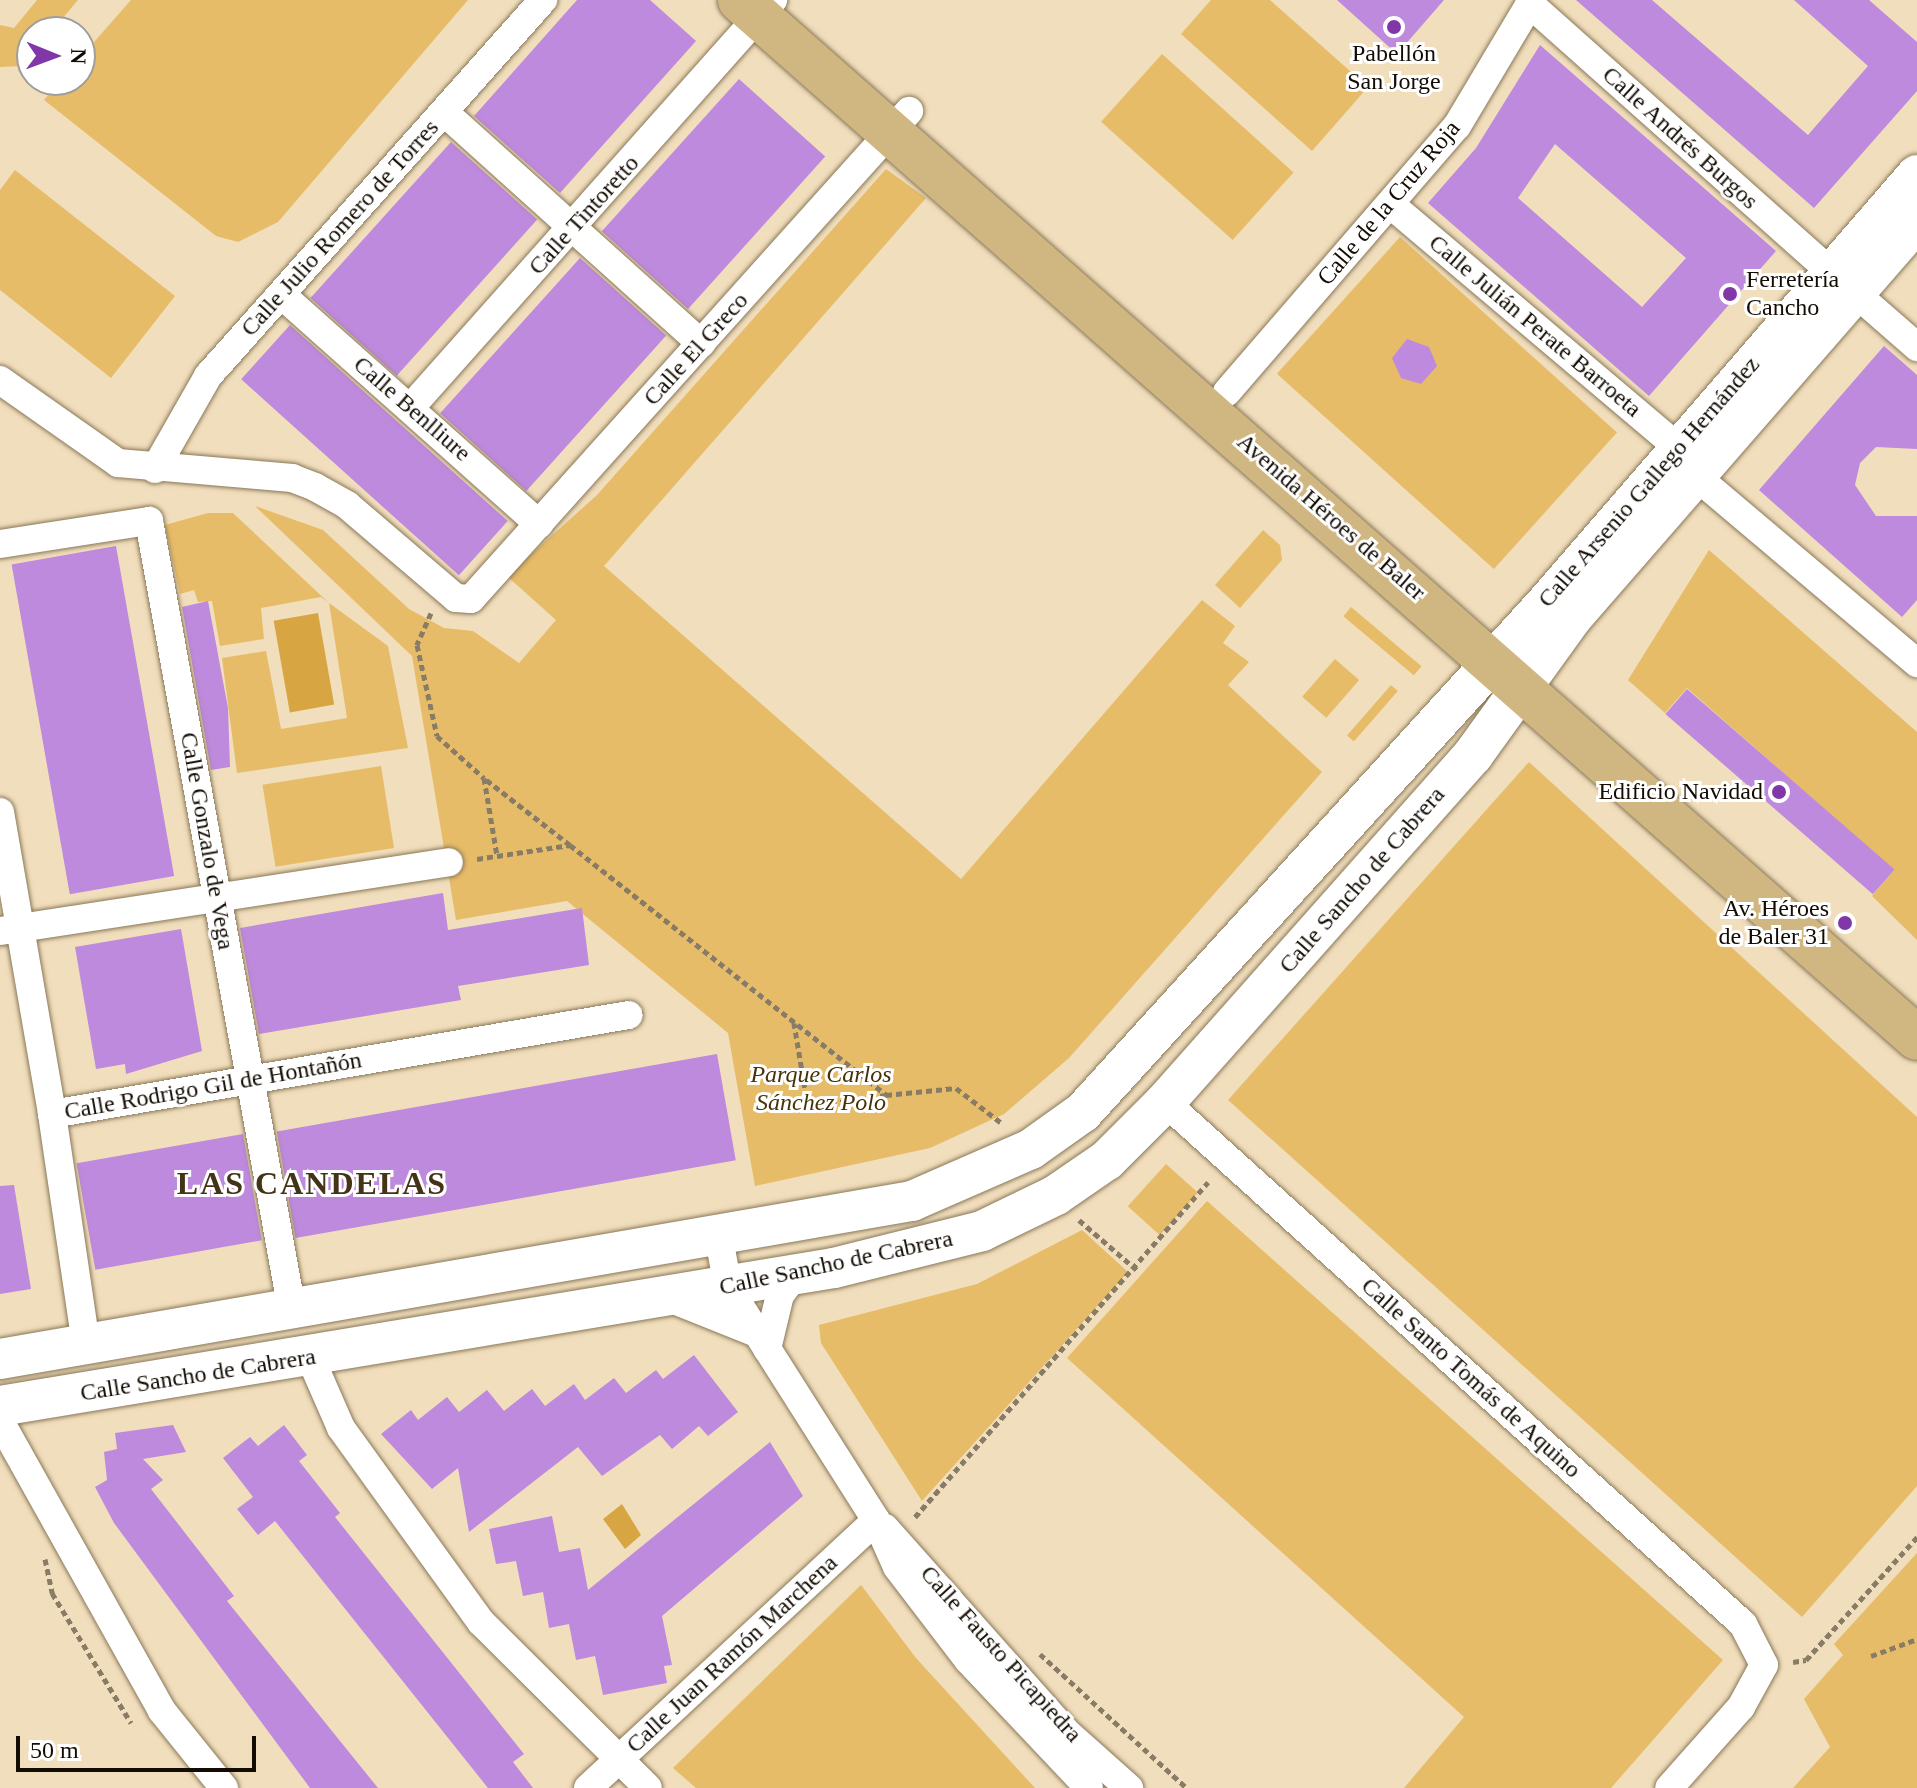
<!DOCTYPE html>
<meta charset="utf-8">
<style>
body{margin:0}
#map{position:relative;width:1917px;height:1788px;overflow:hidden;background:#f1debc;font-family:"Times New Roman",serif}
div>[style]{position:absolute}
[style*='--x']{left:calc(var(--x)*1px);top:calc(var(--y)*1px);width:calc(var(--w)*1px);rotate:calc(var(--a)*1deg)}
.green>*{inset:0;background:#e7bc68;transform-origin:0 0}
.water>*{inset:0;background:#d7a643;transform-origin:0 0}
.building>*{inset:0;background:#be8add;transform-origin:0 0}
.path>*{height:5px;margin-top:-2.5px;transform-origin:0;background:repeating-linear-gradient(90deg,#897c66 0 6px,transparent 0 10px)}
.roads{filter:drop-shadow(0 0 2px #897859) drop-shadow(0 0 2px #897859)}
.street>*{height:28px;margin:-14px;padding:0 14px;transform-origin:14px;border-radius:14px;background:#fff}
.secondary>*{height:40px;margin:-20px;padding:0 20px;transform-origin:20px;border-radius:20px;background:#fff}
.primary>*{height:44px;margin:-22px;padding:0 22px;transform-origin:22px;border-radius:22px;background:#d0b680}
.dots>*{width:22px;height:22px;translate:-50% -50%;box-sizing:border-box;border:4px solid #fff;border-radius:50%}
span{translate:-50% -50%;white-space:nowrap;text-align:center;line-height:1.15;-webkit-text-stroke:6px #fff;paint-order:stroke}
.poi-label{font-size:24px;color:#120c03}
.left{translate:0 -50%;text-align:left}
.right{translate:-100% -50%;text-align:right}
.street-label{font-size:24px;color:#120c03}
.park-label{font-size:24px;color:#453206;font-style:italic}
.district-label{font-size:32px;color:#443417;font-weight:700;letter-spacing:2px}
.north{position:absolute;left:16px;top:16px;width:80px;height:80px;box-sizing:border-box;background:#fff;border:2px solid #a09e9a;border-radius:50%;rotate:91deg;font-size:22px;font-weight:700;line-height:32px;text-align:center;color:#120c03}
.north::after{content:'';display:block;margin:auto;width:28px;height:36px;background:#8237a9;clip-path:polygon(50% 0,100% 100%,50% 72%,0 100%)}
.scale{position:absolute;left:16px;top:1736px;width:240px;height:36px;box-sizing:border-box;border:4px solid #120c03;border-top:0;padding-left:10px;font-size:24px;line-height:28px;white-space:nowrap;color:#120c03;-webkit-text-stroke:6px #fff;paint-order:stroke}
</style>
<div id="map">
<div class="green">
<i style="clip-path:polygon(37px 0,78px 0,51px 32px,32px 32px,32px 54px,21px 66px,0 67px,0 25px,14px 28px)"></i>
<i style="clip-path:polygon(131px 0,468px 0,278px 222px,238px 242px,216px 236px,44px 100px,61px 80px,80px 80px,80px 58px)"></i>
<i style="clip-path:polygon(1211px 0,1270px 0,1368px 87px,1312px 151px,1181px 34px)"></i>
<i style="left:1162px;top:54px;width:177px;height:91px;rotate:42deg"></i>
<i style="clip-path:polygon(886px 169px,926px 198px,604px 566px,961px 879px,1202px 600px,1235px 626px,1223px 643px,1249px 662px,1228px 685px,1322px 772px,1069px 1058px,1004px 1114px,930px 1148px,755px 1186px,728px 1033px,567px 901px,456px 920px,412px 656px,255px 506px,323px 530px,409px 609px,444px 628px,473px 631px,519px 663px,556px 620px,507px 576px,597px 495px)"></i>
<i style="clip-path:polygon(15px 170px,175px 296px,111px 378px,0 290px,0 190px)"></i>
<i style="left:1400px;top:237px;width:292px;height:184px;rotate:42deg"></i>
<i style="clip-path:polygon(208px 513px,233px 513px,329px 603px,388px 646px,408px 748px,237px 773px,222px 658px,266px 651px,281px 729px,347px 718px,329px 603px,321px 597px,261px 608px,264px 639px,220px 646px,212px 601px,198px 602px,194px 590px,180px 594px,165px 525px)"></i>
<i style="clip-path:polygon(1263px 530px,1280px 545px,1282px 560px,1240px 608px,1215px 585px)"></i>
<i style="clip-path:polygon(1709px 550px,1917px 732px,1917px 940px,1872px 896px,1894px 870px,1687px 688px,1665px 713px,1628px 680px)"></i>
<i style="left:1351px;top:607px;width:92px;height:12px;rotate:40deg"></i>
<i style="left:1335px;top:659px;width:32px;height:50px;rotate:41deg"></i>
<i style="left:1391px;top:685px;width:9px;height:67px;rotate:41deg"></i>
<i style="clip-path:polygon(1529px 762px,1917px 1117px,1917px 1486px,1802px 1617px,1228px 1100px)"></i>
<i style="left:381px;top:766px;width:83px;height:120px;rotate:81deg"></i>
<i style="left:1166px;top:1164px;width:43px;height:57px;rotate:42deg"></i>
<i style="clip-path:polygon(1207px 1201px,1723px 1660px,1611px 1788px,1404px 1788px,1464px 1717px,1067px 1358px)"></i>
<i style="clip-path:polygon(1082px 1230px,1128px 1272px,922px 1501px,821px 1343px,819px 1325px,977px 1284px)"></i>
<i style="clip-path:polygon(1917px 1553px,1917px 1788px,1793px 1788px,1830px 1747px,1804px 1699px,1843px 1655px,1834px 1644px)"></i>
<i style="clip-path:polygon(861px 1585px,916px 1658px,1035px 1788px,696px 1788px,673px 1768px)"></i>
</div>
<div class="water">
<i style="left:318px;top:613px;width:93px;height:45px;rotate:80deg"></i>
<i style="clip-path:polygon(622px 1504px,641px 1535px,625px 1549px,603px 1519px)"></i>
</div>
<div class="building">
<i style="clip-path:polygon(577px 0,650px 0,696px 41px,560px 193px,474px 116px)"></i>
<i style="clip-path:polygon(1337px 0,1444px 0,1397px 54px)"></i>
<i style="clip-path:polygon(1576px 0,1652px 0,1808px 135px,1868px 66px,1794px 0,1869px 0,1917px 42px,1917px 91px,1814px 208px)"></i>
<i style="clip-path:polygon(evenodd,1540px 45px,1776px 251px,1649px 396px,1428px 203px,1476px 148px,1540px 45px,1555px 144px,1686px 258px,1642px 307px,1518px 198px,1555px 144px)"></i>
<i style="left:739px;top:79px;width:116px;height:205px;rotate:42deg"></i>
<i style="left:451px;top:142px;width:116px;height:210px;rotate:42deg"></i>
<i style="left:580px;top:258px;width:116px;height:209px;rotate:42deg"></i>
<i style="left:290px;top:325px;width:293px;height:73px;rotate:42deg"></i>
<i style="clip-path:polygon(1407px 339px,1429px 347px,1437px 366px,1421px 384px,1401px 378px,1392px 358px)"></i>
<i style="clip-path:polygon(1884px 346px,1917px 375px,1917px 449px,1876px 447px,1860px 463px,1855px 485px,1876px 516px,1917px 516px,1917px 600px,1902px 617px,1759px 490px)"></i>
<i style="left:116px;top:546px;width:335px;height:106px;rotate:80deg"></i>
<i style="clip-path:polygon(208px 601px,228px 708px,230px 767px,211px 770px,182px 607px)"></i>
<i style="left:1687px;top:689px;width:275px;height:33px;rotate:41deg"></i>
<i style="clip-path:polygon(443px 893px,448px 930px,582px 908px,589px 965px,458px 986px,461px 1000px,259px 1034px,240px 928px)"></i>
<i style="clip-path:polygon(181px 929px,202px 1051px,126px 1074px,125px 1064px,96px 1069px,75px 947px)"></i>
<i style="left:717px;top:1054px;width:108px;height:447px;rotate:80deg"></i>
<i style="left:243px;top:1134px;width:108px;height:169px;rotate:80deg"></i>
<i style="clip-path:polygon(14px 1185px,31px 1289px,0 1294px,0 1186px)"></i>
<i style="clip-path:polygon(694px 1355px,738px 1412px,708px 1436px,699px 1426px,672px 1449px,660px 1435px,602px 1476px,578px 1447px,469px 1532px,458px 1468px,432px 1489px,381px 1434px,411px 1410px,418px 1420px,447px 1397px,459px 1412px,487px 1390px,504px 1411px,532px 1389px,545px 1406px,574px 1384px,585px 1400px,614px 1378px,626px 1393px,656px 1370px,663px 1379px)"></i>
<i style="clip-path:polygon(173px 1425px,186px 1452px,143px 1459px,163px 1480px,151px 1489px,234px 1596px,227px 1601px,378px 1788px,310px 1788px,114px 1523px,95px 1487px,107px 1480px,104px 1452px,117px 1449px,115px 1433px)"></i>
<i style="clip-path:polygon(284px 1425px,307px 1455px,299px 1461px,340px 1513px,335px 1517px,524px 1754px,513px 1762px,533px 1788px,488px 1788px,275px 1521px,258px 1535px,237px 1509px,253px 1497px,223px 1458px,250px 1437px,258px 1446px)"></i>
<i style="clip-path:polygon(770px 1442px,803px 1496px,662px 1616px,672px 1665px,664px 1666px,667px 1683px,603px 1695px,595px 1656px,576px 1660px,569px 1624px,549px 1628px,543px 1592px,523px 1596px,516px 1561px,496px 1564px,489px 1529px,552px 1516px,559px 1552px,580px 1548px,588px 1590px)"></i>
</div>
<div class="path">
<i style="--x:431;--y:613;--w:35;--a:114"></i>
<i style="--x:417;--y:645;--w:93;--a:77.6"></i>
<i style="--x:437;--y:736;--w:63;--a:41.8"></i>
<i style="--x:570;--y:845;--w:403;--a:38.3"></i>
<i style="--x:886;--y:1095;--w:79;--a:171.3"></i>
<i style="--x:808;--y:1107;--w:85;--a:-99.5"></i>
<i style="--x:477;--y:859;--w:20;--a:-9"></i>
<i style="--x:497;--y:856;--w:74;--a:-8.6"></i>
<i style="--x:570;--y:845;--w:109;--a:-142.1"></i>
<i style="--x:484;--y:778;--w:79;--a:80.5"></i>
<i style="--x:886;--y:1095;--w:70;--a:-5.7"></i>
<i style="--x:956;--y:1088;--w:59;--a:37.5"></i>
<i style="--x:1079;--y:1220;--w:77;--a:40.8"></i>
<i style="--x:915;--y:1517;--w:445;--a:-48.8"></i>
<i style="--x:45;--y:1559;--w:35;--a:78"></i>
<i style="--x:52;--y:1593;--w:152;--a:58.7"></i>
<i style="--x:1040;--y:1654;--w:199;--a:42.4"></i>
<i style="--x:1871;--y:1656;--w:49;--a:-20.3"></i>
<i style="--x:1793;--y:1662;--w:13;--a:-9"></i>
<i style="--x:1806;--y:1660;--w:166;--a:-47.9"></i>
</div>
<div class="roads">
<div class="street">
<i style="--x:1530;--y:4;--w:403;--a:41.7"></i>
<i style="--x:444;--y:112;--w:346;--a:42"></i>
<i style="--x:1390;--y:204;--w:378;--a:40.2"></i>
<i style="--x:1854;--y:292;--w:84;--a:41.1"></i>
<i style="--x:283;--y:296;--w:343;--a:41.7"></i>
<i style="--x:0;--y:380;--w:144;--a:35.1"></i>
<i style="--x:118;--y:463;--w:175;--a:4.9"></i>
<i style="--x:292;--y:478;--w:25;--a:21"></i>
<i style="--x:315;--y:487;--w:37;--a:29"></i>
<i style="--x:347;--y:505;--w:143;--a:40.5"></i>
<i style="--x:456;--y:598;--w:15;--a:4"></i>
<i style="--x:471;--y:599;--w:656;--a:-48.09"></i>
<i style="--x:1227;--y:392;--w:352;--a:-49.2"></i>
<i style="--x:1457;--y:126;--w:147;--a:-59.2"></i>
<i style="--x:411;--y:407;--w:545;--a:-48.35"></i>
<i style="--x:155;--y:469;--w:107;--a:-60.3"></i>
<i style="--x:208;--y:376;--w:504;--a:-48.3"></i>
<i style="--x:1698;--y:478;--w:287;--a:40.2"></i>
<i style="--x:0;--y:544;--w:151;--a:-8.8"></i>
<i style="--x:149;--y:521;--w:802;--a:79.73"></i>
<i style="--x:0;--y:812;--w:306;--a:80.2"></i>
<i style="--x:52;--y:1114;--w:585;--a:-9.74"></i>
<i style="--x:0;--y:931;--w:454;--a:-8.7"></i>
<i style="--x:1165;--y:1102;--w:779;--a:42.09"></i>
<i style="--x:1743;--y:1624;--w:46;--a:62.9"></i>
<i style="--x:1764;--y:1665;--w:48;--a:118.7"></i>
<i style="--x:1741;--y:1707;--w:108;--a:131.6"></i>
<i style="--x:52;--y:1114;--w:233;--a:81.6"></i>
<i style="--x:719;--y:1238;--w:50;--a:79.6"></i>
<i style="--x:728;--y:1287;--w:276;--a:57.6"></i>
<i style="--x:876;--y:1520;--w:51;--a:65.9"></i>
<i style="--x:897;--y:1567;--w:117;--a:52.6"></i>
<i style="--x:968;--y:1660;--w:176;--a:46.6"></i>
<i style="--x:674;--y:1300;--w:86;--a:21.8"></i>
<i style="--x:767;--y:1349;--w:56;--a:-76.5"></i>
<i style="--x:780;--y:1295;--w:26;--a:-53"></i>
<i style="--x:310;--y:1357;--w:77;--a:66.4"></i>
<i style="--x:341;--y:1428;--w:239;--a:54.2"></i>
<i style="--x:481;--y:1622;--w:235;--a:44.8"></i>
<i style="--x:0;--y:1421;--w:332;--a:60.8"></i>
<i style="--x:162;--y:1711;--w:99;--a:51.2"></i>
<i style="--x:885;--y:1528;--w:271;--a:48.4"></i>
<i style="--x:1065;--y:1731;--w:86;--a:41.7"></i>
<i style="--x:588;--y:1788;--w:393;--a:-42.9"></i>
</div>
<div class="secondary">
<i style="--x:0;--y:1359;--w:926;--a:-9.83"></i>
<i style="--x:912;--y:1201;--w:130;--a:-23.6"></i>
<i style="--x:1031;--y:1149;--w:64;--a:-35.4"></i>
<i style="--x:1083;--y:1112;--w:692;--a:-47.69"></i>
<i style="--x:1549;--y:600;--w:562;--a:-49.11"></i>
<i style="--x:0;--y:1406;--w:845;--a:-9.4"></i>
<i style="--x:834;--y:1268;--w:153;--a:-14"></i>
<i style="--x:982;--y:1231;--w:82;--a:-25.9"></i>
<i style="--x:1056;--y:1195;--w:62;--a:-34.5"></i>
<i style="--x:1107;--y:1160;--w:82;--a:-45"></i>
<i style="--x:1165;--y:1102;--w:464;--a:-48.4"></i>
<i style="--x:1473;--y:755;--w:168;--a:-54.2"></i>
<i style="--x:1571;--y:619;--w:527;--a:-49"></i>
</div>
<div class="primary">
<i style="--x:740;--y:0;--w:1569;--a:41.41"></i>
</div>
</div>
<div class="dots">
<i style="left:1394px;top:27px;background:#8237a9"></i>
<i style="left:1730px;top:294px;background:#8237a9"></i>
<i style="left:1779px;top:792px;background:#8237a9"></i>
<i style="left:1845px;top:923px;background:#8237a9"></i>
</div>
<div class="poi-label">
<span style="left:1394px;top:68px">Pabellón<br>San Jorge</span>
<span class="left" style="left:1746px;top:294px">Ferretería<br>Cancho</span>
<span class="right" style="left:1763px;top:792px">Edificio Navidad</span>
<span class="right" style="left:1829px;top:923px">Av. Héroes<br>de Baler 31</span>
</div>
<div class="street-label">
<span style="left:1680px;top:138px;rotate:42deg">Calle Andrés Burgos</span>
<span style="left:1389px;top:203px;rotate:-50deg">Calle de la Cruz Roja</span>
<span style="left:584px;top:215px;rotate:-48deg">Calle Tintoretto</span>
<span style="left:340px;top:228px;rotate:-48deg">Calle Julio Romero de Torres</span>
<span style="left:1535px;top:326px;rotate:40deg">Calle Julián Perate Barroeta</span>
<span style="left:696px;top:349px;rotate:-48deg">Calle El Greco</span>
<span style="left:412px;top:409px;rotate:41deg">Calle Benlliure</span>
<span style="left:1649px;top:482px;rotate:-49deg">Calle Arsenio Gallego Hernández</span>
<span style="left:1331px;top:517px;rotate:41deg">Avenida Héroes de Baler</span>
<span style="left:207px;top:841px;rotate:80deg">Calle Gonzalo de Vega</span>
<span style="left:1362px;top:880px;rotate:-49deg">Calle Sancho de Cabrera</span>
<span style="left:213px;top:1086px;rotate:-10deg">Calle Rodrigo Gil de Hontañón</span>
<span style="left:836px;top:1263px;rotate:-12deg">Calle Sancho de Cabrera</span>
<span style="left:198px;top:1375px;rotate:-9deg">Calle Sancho de Cabrera</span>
<span style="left:1471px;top:1378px;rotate:42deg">Calle Santo Tomás de Aquino</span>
<span style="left:732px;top:1654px;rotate:-43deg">Calle Juan Ramón Marchena</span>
<span style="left:1001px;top:1654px;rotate:48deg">Calle Fausto Picapiedra</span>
</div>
<div class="park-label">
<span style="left:821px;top:1089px">Parque Carlos<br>Sánchez Polo</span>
</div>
<div class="district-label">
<span style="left:312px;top:1183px">LAS CANDELAS</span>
</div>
<div class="north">N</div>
<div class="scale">50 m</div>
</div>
